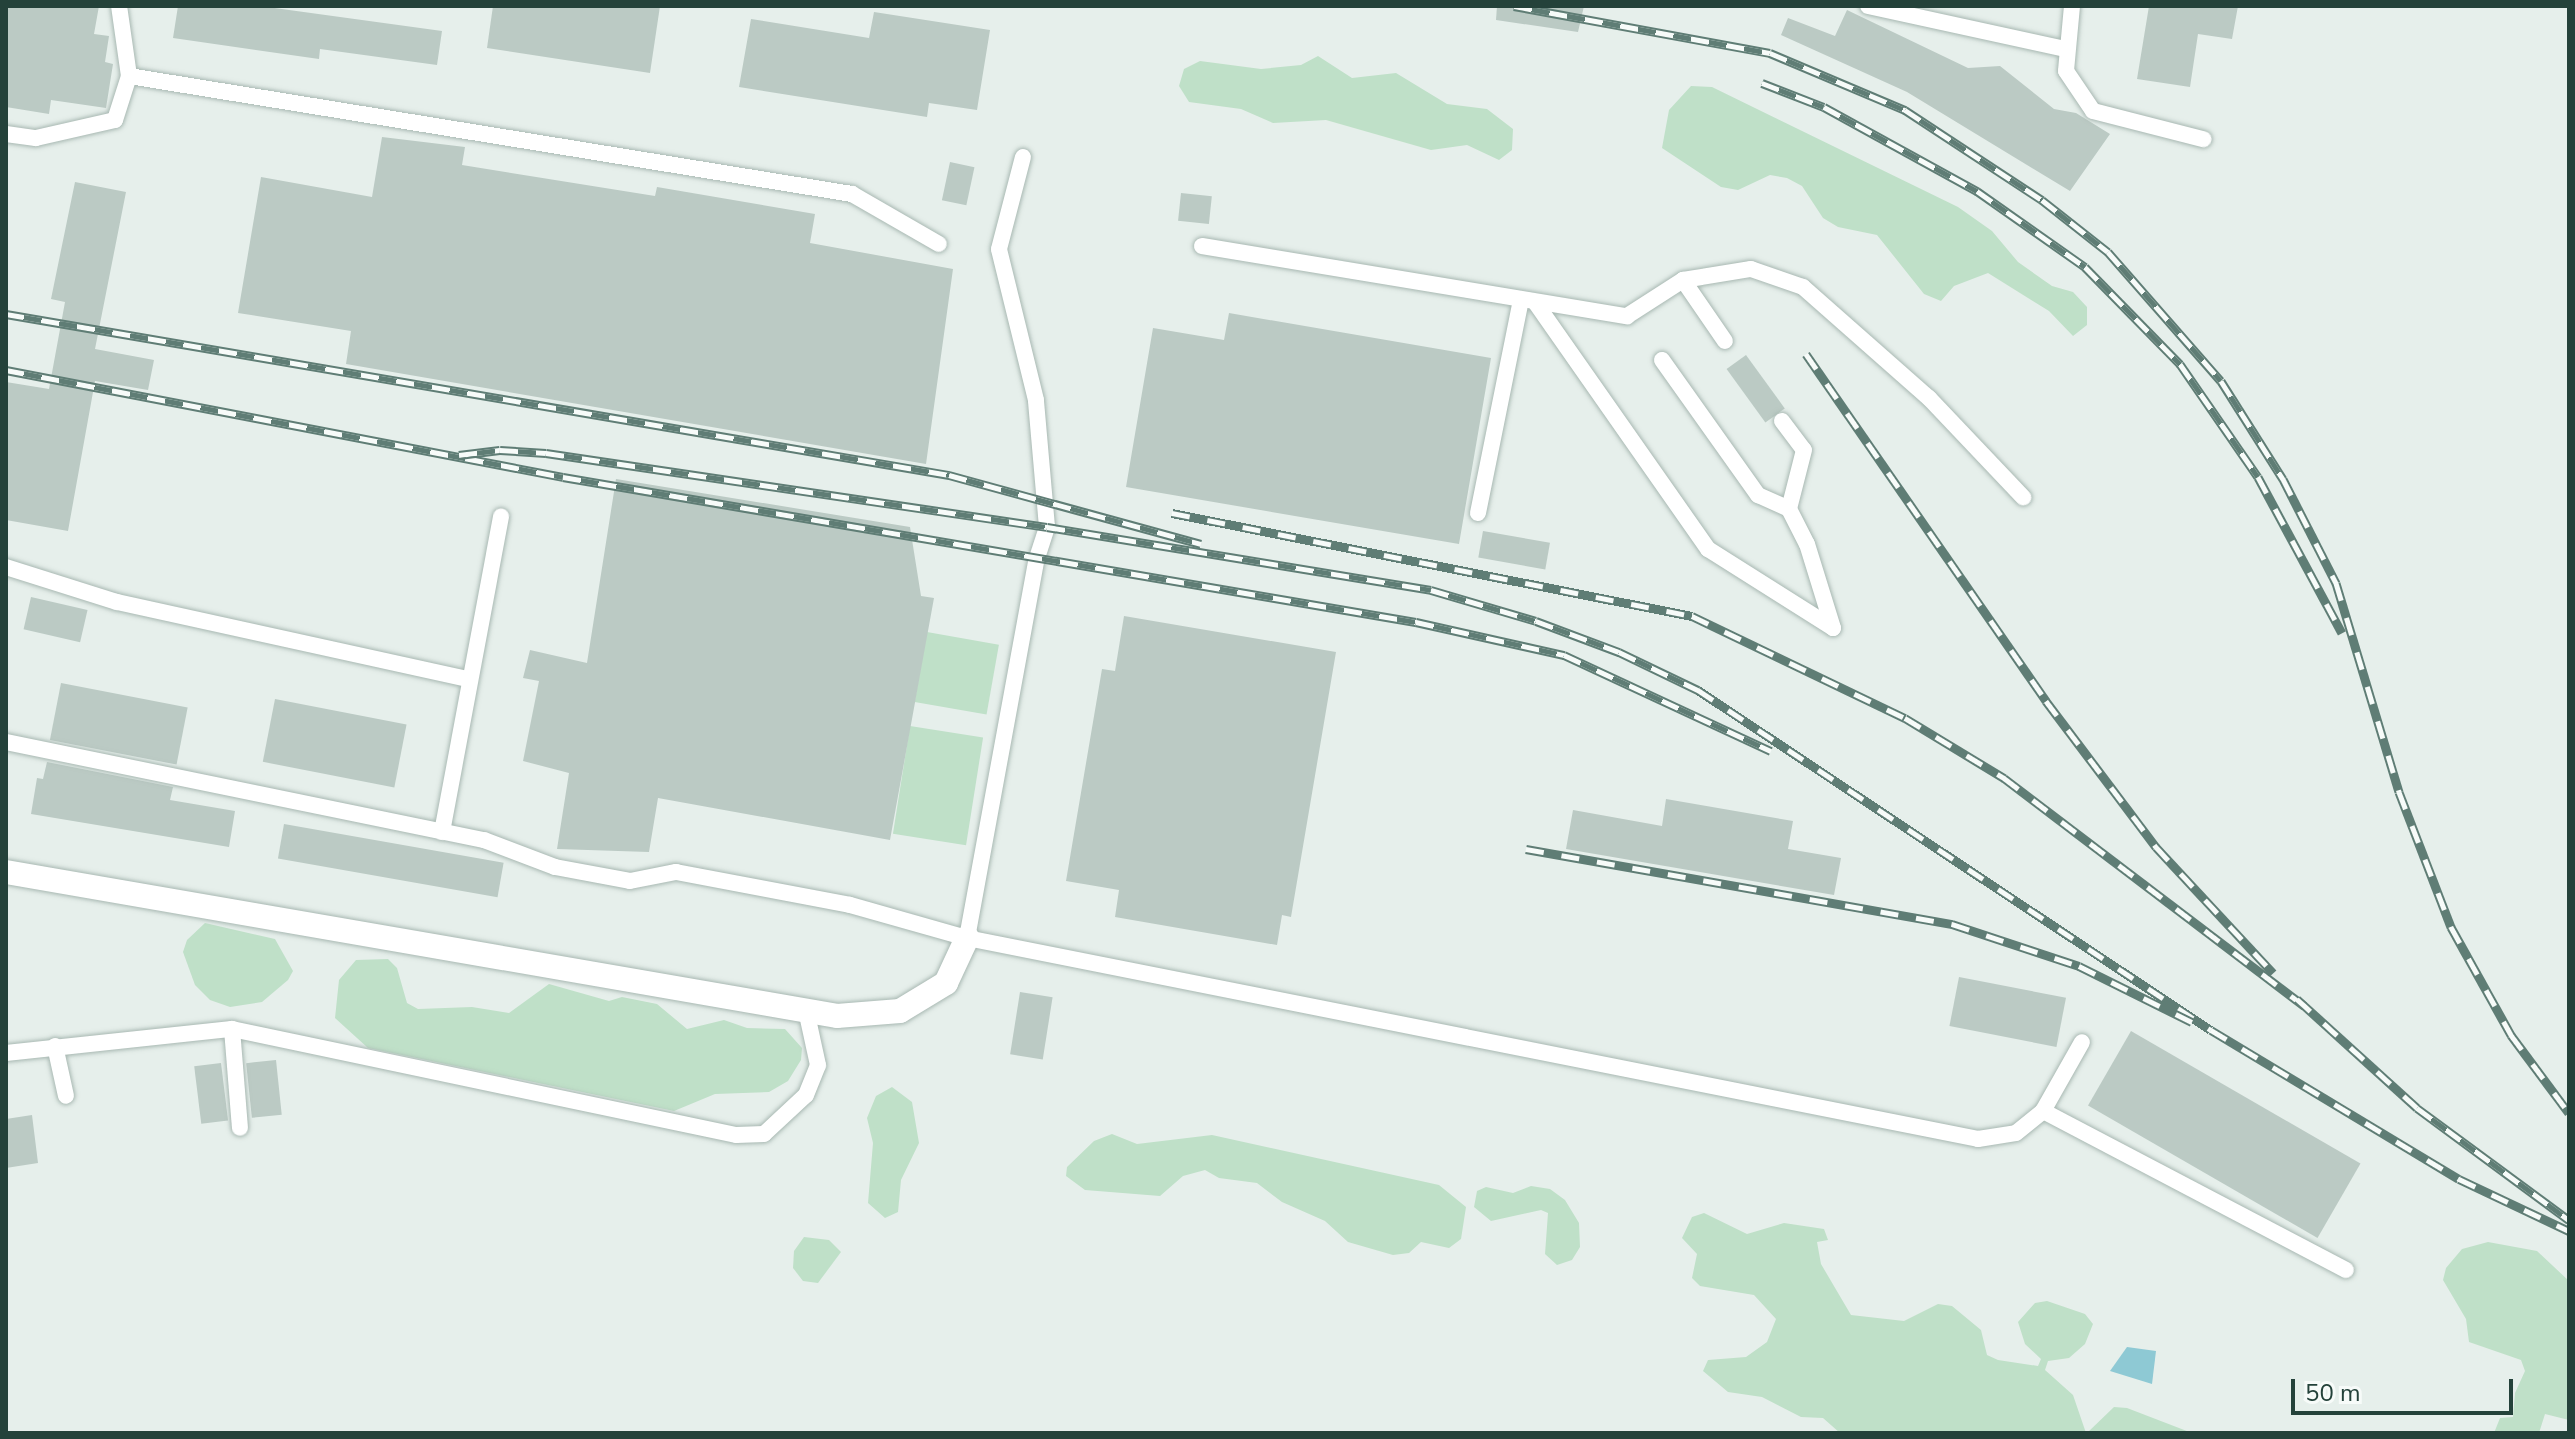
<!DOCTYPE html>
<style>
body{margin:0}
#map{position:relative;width:2575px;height:1439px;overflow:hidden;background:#e6efeb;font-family:"Nunito Sans",sans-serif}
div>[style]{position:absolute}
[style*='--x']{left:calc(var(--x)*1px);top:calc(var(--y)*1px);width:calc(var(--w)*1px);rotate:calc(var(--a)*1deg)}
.green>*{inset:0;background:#bfe0c8;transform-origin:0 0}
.water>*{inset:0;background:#8ec9d4}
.building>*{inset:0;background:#bbcac4;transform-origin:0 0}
.roads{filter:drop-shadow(0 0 2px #a8b8b2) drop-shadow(0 0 2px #a8b8b2)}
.service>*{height:16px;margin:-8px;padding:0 8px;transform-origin:8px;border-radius:8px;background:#fff}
.minor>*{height:24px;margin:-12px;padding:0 12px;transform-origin:12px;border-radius:12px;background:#fff}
.rail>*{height:9px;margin-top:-4.5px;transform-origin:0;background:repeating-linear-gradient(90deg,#f7fbf9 0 18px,#5f7d75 0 36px);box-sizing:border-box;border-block:2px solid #5f7d75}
span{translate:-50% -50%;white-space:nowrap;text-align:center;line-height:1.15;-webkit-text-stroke:6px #f7fbf9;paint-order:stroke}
.frame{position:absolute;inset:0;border:8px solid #24423a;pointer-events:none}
.scale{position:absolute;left:2291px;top:1379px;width:222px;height:36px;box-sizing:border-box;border:4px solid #24423a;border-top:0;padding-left:10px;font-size:24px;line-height:28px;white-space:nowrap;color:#24423a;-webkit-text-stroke:6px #f7fbf9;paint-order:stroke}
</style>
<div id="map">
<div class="green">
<i style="clip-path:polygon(1318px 56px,1352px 78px,1396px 73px,1447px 104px,1487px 109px,1513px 129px,1512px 150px,1499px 160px,1467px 145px,1431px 150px,1326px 120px,1273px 123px,1241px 109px,1189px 102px,1179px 86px,1184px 69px,1200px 61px,1261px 69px,1301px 65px)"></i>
<i style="clip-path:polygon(1691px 86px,1712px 87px,1958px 207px,1992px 231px,2018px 262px,2052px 286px,2073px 292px,2087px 307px,2087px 325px,2073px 336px,2049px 311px,1988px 273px,1954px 286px,1941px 301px,1924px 294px,1877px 235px,1838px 227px,1823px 218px,1802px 186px,1787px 178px,1770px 175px,1738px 190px,1721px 187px,1662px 148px,1669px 110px)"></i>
<i style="left:927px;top:632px;width:73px;height:71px;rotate:10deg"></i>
<i style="left:910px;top:726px;width:74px;height:109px;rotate:9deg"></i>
<i style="clip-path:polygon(205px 923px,275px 939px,293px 971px,288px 980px,262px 1002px,230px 1007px,210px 1000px,195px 985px,183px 952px,187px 940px)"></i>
<i style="clip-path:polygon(388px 959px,397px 968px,407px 1003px,418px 1009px,472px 1007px,509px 1013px,549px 984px,609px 1001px,622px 997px,657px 1004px,687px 1029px,724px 1020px,747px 1028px,785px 1029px,802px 1048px,801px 1060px,788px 1081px,769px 1092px,715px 1094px,674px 1111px,368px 1048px,335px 1018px,339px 980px,356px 960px)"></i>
<i style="clip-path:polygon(892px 1087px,912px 1102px,919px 1143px,901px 1180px,898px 1212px,885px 1218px,868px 1203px,873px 1143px,867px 1118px,876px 1096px)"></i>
<i style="clip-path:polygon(1112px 1134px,1137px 1144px,1212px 1135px,1439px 1185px,1466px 1207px,1461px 1239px,1449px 1248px,1421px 1242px,1409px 1253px,1393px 1255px,1348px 1242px,1325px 1221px,1282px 1202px,1257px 1183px,1219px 1178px,1205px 1170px,1183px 1176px,1160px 1196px,1085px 1190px,1066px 1176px,1067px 1167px,1094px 1141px)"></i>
<i style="clip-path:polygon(1531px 1186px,1550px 1189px,1565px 1200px,1579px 1223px,1580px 1247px,1572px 1260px,1557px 1265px,1545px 1254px,1548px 1213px,1541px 1210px,1491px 1221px,1474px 1207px,1477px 1191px,1486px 1187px,1513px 1193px)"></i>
<i style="clip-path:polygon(1704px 1213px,1747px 1234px,1784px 1223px,1824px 1229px,1828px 1240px,1817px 1242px,1821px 1264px,1851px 1315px,1904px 1321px,1938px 1304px,1952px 1306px,1981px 1330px,1987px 1355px,1998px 1360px,2038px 1366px,2041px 1359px,2025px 1344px,2018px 1322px,2035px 1303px,2047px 1301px,2085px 1314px,2093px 1324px,2085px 1344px,2069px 1358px,2048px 1361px,2045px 1370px,2073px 1395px,2086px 1433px,1840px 1433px,1823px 1418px,1801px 1417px,1762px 1397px,1728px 1392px,1703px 1371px,1708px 1360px,1746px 1357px,1767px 1342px,1776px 1319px,1754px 1295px,1700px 1286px,1692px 1278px,1697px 1254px,1682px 1238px,1692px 1217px)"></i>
<i style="clip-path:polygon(804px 1237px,829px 1240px,841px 1252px,818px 1283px,803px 1281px,793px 1268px,794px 1251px)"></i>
<i style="clip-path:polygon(2488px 1242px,2537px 1251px,2569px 1281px,2569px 1420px,2545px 1414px,2539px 1433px,2494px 1433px,2500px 1418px,2513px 1417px,2515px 1393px,2525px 1371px,2521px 1360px,2469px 1342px,2466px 1319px,2443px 1280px,2446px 1268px,2462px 1249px)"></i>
<i style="clip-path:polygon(2114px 1407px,2127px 1408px,2192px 1433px,2087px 1433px)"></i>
</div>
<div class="water">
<i style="clip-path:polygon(2127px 1347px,2156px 1351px,2152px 1384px,2110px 1371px)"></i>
</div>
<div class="building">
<i style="clip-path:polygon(6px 6px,99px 6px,94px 34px,109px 36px,105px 62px,113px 64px,106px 108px,51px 100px,49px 114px,6px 107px)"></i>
<i style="clip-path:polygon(178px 6px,260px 6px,442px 31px,437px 65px,320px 49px,319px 59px,173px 38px)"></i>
<i style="clip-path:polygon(493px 6px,660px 6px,650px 73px,487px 48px)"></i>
<i style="clip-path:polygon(1497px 6px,1584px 6px,1578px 32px,1496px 20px)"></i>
<i style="clip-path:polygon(2149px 6px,2238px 6px,2232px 39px,2198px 34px,2190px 87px,2137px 79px)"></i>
<i style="clip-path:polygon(1847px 10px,1968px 68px,2000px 66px,2054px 109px,2076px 113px,2110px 134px,2070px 191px,1907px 92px,1781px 35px,1788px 18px,1835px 36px)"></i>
<i style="clip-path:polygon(874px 12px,990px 30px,977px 110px,929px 103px,927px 117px,739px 87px,751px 19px,869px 38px)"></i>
<i style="clip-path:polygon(382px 137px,465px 147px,462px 165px,655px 196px,657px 187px,815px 214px,810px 243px,953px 269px,926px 464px,346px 364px,351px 331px,238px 313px,261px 177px,372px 197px)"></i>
<i style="left:950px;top:162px;width:25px;height:39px;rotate:12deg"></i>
<i style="clip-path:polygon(75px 182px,126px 192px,95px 349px,154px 360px,148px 390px,95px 381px,68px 531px,6px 520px,6px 382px,49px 389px,65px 302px,51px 299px)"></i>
<i style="left:1181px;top:193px;width:31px;height:28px;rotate:6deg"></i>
<i style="clip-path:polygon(1229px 313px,1491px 358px,1459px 544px,1126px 487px,1153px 328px,1224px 340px)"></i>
<i style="left:1746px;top:355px;width:66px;height:24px;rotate:54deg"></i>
<i style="clip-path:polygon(616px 479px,910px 527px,921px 596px,934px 598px,890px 840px,658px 798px,649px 852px,557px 849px,569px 773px,523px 761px,539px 681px,523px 678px,530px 650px,587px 663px)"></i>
<i style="left:1483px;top:531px;width:68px;height:27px;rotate:10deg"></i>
<i style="left:31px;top:597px;width:58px;height:33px;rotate:13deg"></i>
<i style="clip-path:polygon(1124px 616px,1336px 652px,1291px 917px,1282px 915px,1277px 945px,1115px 917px,1119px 890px,1066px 881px,1102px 669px,1115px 671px)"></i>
<i style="left:61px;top:683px;width:129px;height:58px;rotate:11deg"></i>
<i style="left:275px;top:699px;width:134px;height:64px;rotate:11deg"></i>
<i style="clip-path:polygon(47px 762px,173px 787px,170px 800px,235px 811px,229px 847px,31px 814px,37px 778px,43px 779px)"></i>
<i style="clip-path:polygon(1666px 799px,1793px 821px,1788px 849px,1841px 858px,1834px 895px,1566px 849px,1573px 810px,1662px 826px)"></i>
<i style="left:284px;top:824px;width:223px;height:35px;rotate:10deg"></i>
<i style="left:1959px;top:977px;width:109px;height:50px;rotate:11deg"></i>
<i style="left:1020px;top:992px;width:33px;height:63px;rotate:9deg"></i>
<i style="left:2131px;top:1031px;width:265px;height:86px;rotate:30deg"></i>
<i style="left:276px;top:1060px;width:55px;height:30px;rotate:84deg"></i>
<i style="left:221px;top:1063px;width:58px;height:27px;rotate:83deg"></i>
<i style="clip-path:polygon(32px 1115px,38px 1163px,6px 1168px,6px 1119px)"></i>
</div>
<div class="roads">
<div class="service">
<i style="--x:1868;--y:6;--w:203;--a:12.3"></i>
<i style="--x:2072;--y:6;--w:65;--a:95.3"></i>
<i style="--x:2066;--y:71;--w:48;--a:56"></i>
<i style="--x:2093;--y:111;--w:114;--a:14.3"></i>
<i style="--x:129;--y:76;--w:733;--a:9.27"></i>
<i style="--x:852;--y:194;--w:100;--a:29.9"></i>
<i style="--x:6;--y:134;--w:30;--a:8"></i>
<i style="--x:36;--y:138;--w:81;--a:-12.8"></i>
<i style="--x:115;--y:120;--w:46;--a:-72.3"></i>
<i style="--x:129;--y:76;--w:71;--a:-98.1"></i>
<i style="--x:1202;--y:246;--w:431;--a:9.4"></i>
<i style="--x:1627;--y:316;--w:67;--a:-32.7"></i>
<i style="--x:1683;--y:280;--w:69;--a:-9.2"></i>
<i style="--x:1751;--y:269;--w:55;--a:19.1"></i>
<i style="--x:1803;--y:287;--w:168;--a:41.4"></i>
<i style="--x:1929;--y:398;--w:137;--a:46.5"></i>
<i style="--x:1683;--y:280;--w:74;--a:55.5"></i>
<i style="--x:1535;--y:302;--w:302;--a:55"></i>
<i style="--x:1708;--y:549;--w:148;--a:32.3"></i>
<i style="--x:1662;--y:360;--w:166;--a:54.6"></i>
<i style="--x:1758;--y:495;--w:34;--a:24"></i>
<i style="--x:1782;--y:421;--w:36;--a:53"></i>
<i style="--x:1804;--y:450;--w:61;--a:104.3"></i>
<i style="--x:1789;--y:509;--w:39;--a:63"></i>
<i style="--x:1807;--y:544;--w:88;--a:72.8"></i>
<i style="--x:1478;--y:513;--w:217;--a:-78.6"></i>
<i style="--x:6;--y:567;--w:116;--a:17.5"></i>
<i style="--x:117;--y:602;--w:359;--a:12.4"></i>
<i style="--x:6;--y:742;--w:488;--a:11.6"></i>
<i style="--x:484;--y:840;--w:76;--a:20.8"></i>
<i style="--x:555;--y:867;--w:76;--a:10.6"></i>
<i style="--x:630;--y:881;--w:47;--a:-11.1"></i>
<i style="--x:676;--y:872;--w:177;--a:10.7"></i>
<i style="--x:850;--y:905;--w:122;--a:15.8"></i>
<i style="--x:967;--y:938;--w:1031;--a:11.24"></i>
<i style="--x:1978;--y:1139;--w:38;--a:-9"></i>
<i style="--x:2016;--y:1133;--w:35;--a:-39"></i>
<i style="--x:2043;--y:1111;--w:79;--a:-60.5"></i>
<i style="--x:442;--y:832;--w:321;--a:-79.4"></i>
<i style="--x:967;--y:938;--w:386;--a:-79.6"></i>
<i style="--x:1037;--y:558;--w:33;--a:-72"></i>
<i style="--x:1047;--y:527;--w:127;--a:-95"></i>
<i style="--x:1036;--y:400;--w:155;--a:-103.8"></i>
<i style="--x:999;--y:249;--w:95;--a:-75.4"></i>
<i style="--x:232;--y:1029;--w:99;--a:85.4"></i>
<i style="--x:55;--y:1046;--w:51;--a:77.6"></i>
<i style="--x:6;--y:1053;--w:227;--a:-6.1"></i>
<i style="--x:232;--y:1029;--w:515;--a:11.88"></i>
<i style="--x:736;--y:1135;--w:28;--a:-2"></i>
<i style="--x:764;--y:1134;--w:57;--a:-42.9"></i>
<i style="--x:806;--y:1095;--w:32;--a:-68"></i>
<i style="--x:818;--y:1065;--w:56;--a:-102.3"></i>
<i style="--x:2043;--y:1111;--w:342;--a:27.7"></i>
</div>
<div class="minor">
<i style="--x:6;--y:872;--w:843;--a:9.83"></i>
<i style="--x:837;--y:1016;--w:63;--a:-4.5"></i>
<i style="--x:900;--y:1011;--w:54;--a:-31.3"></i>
<i style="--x:946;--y:983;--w:50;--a:-65"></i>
</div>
</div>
<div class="rail">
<i style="--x:1514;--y:6;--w:260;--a:10.4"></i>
<i style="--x:1770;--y:53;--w:147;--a:22.9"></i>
<i style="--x:1905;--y:110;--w:164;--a:33.3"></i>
<i style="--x:2042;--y:200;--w:84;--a:38.2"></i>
<i style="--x:2108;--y:252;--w:171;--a:48.8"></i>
<i style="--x:2221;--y:381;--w:116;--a:57.7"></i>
<i style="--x:2283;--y:479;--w:117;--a:63"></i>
<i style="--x:2336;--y:583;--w:218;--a:73.2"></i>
<i style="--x:2399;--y:792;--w:145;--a:68.9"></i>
<i style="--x:2451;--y:927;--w:124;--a:60.9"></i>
<i style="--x:2511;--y:1035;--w:97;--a:53.4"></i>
<i style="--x:1762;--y:83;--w:66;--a:21.2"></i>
<i style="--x:1824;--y:107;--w:175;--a:28.8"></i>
<i style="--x:1977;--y:191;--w:132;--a:35.1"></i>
<i style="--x:2085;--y:267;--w:136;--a:45.6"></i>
<i style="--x:2180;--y:364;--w:137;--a:55.4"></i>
<i style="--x:2258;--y:477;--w:177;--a:61.7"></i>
<i style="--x:6;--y:314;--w:957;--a:9.69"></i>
<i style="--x:949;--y:475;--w:261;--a:15.3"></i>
<i style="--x:1806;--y:354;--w:422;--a:55.3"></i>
<i style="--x:2046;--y:701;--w:183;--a:53"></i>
<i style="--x:2156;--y:847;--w:172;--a:47.1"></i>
<i style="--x:6;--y:370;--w:567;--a:10.87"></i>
<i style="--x:563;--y:477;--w:865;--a:9.65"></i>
<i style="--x:1416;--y:622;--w:152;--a:12.6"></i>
<i style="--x:1564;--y:655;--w:228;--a:24.9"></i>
<i style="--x:459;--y:455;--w:41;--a:-7"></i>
<i style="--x:500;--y:450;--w:46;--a:3.7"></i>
<i style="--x:546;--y:453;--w:506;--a:8.4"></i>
<i style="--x:1047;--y:527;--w:389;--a:9.3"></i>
<i style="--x:1431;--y:590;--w:109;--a:16.4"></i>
<i style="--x:1536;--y:621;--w:89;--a:20.5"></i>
<i style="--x:1619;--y:652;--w:88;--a:25.7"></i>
<i style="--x:1698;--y:690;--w:615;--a:33.54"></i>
<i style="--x:2211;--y:1030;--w:289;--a:31"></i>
<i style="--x:2459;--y:1179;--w:122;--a:25.3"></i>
<i style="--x:1172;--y:513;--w:530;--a:11.2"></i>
<i style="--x:1692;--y:616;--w:236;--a:25.6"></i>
<i style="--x:1905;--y:718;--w:116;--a:31.2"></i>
<i style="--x:2004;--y:778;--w:377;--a:37.2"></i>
<i style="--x:1526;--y:849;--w:433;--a:10"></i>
<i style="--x:1952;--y:924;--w:134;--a:18.3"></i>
<i style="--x:2079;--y:966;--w:126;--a:26.4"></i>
<i style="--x:2297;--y:999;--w:162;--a:42.2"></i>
<i style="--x:2417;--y:1108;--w:189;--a:36.4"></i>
</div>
<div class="frame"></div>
<div class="scale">50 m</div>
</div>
